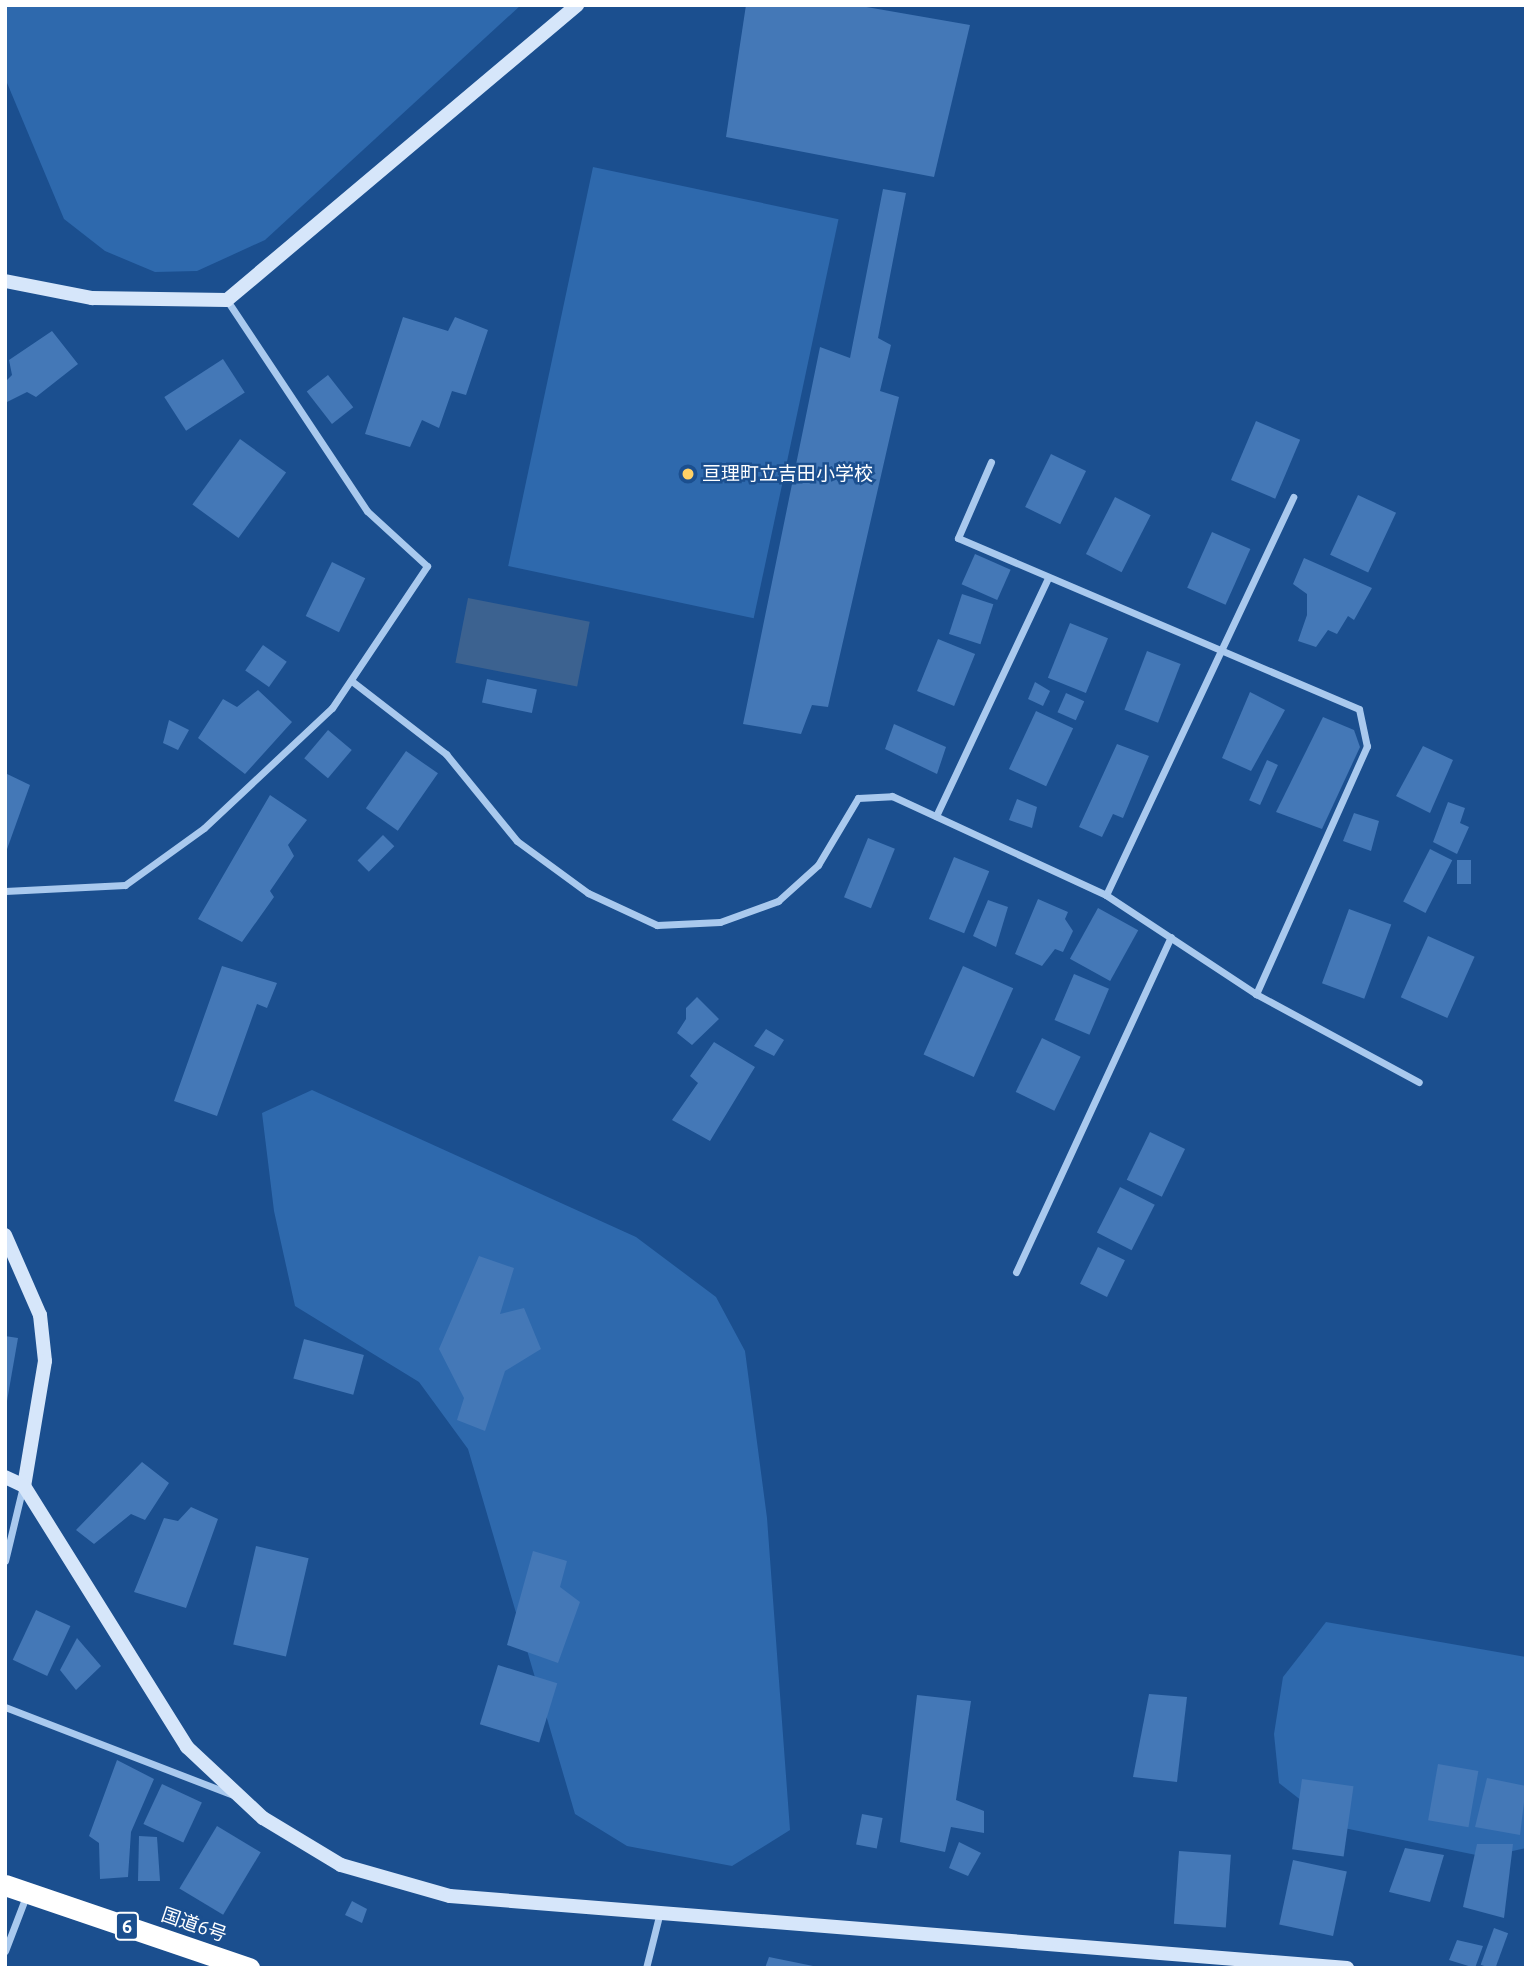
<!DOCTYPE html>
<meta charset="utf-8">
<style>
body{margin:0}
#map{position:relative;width:1531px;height:1973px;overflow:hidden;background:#1b4f8f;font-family:Ubuntu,"Noto Sans JP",sans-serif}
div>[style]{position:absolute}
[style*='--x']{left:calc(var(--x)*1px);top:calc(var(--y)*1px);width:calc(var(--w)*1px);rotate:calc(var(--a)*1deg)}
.green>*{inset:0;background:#2e69ad;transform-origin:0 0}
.water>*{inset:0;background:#3c6290;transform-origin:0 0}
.building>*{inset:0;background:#4478b7;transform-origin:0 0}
.street>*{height:7px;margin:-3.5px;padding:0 3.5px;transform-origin:3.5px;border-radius:3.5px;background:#a9c9ee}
.secondary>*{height:14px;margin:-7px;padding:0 7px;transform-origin:7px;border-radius:7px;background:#d6e6fa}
.highway>*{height:21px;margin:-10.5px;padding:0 10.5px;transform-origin:10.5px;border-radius:10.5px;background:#fff}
.dots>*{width:19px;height:19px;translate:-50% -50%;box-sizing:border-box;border:4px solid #1b4f8f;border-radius:50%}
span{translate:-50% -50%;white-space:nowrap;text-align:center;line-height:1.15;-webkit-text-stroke:5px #1b4f8f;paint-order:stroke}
.shield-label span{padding:2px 5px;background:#1b4f8f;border:2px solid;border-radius:5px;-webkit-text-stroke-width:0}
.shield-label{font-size:18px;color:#fff;font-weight:700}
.poi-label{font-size:19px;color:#fff}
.left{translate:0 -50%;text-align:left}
.street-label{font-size:19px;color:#fff}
.frame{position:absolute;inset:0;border:7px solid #fff;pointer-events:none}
</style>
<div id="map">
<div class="green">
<i style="clip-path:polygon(5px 5px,521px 5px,265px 240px,197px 271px,155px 272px,105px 251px,64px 219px,5px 78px)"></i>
<i style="left:593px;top:167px;width:251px;height:408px;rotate:12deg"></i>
<i style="clip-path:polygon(312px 1090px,636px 1237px,716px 1297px,745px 1351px,767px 1518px,790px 1830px,732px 1866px,627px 1846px,575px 1814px,468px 1449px,419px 1382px,295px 1306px,274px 1211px,262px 1113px)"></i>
<i style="clip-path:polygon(1326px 1622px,1526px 1657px,1526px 1848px,1486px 1857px,1334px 1826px,1279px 1783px,1274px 1734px,1283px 1677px)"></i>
</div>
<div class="water">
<i style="left:468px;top:598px;width:124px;height:66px;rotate:11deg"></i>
</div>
<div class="building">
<i style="clip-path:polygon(746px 5px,855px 5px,970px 25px,934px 177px,726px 137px)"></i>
<i style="clip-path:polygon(883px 189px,906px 193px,878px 338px,891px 345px,880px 391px,899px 397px,828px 707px,812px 705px,801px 734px,743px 724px,820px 347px,850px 358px)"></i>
<i style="clip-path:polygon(403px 317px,448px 331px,455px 317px,488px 330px,466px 395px,452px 391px,439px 428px,422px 420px,410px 447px,365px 434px)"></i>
<i style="clip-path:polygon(52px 331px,78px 364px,36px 397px,27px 392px,7px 402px,5px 382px,12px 375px,9px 360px)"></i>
<i style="left:223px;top:359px;width:40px;height:70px;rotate:57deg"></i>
<i style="left:328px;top:375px;width:41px;height:27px;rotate:52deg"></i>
<i style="left:1256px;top:421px;width:48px;height:64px;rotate:23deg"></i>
<i style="left:240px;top:439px;width:57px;height:81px;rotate:36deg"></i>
<i style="left:1051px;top:454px;width:39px;height:59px;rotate:26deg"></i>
<i style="left:1358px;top:495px;width:42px;height:66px;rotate:25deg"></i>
<i style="left:1115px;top:497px;width:40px;height:64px;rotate:27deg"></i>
<i style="left:1212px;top:532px;width:42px;height:61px;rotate:24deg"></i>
<i style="left:975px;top:554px;width:39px;height:33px;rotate:24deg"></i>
<i style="clip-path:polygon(1304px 558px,1372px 588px,1354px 620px,1348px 616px,1337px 634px,1328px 630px,1316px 647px,1298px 641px,1307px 615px,1307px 594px,1293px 584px)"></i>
<i style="left:332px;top:562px;width:37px;height:60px;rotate:26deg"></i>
<i style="left:962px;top:594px;width:33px;height:42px;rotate:18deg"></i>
<i style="left:1070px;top:623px;width:41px;height:59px;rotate:22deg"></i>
<i style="left:938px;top:639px;width:40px;height:56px;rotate:22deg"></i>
<i style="left:263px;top:645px;width:29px;height:31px;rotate:35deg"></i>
<i style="left:1147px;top:651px;width:36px;height:63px;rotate:21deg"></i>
<i style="left:487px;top:679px;width:51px;height:24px;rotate:12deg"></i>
<i style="clip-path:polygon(1035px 682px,1050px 691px,1043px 706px,1028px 699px)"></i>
<i style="clip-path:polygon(258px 690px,292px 722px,245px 774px,198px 738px,223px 699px,237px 707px)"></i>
<i style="clip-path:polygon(1250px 692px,1285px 710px,1251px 771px,1222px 758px)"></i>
<i style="left:1066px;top:693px;width:20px;height:21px;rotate:24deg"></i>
<i style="left:1036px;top:711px;width:41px;height:64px;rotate:25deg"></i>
<i style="clip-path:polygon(1323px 717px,1354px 730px,1360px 747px,1322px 829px,1276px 812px)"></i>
<i style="clip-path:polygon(169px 720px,189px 730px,178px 750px,163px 743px)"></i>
<i style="clip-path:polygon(894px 724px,946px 747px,937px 774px,885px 749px)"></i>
<i style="left:328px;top:730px;width:31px;height:37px;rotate:40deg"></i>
<i style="clip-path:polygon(1117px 744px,1149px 756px,1123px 818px,1113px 814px,1102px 837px,1079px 827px)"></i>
<i style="clip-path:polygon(1423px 746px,1453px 760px,1430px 813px,1396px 796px)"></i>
<i style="left:406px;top:751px;width:39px;height:70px;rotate:35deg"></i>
<i style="left:1267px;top:760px;width:12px;height:44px;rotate:24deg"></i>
<i style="clip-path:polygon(5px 773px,30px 785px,6px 852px,5px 852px)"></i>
<i style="clip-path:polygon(270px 795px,307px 820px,288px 845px,294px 856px,270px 891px,274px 897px,242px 942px,198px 919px)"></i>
<i style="clip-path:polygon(1017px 799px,1037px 807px,1032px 828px,1009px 820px)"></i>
<i style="clip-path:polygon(1448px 802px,1465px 808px,1460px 823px,1469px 827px,1457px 854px,1433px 842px)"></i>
<i style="clip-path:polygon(1354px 813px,1379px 821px,1371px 851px,1343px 841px)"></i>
<i style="left:383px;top:835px;width:16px;height:36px;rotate:45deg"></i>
<i style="left:868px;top:838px;width:29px;height:64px;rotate:22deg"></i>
<i style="left:1430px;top:849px;width:25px;height:59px;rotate:27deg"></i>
<i style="left:954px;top:857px;width:38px;height:67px;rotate:22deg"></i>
<i style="left:1457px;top:860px;width:14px;height:24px"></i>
<i style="clip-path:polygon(1038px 899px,1068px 912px,1065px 919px,1073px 931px,1063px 952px,1055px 949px,1042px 966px,1015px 954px)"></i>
<i style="clip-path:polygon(988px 900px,1008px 907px,996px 947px,973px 936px)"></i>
<i style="left:1098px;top:908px;width:46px;height:58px;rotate:29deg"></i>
<i style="left:1349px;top:909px;width:45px;height:79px;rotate:20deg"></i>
<i style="left:1428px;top:936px;width:51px;height:67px;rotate:24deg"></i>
<i style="clip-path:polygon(222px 966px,277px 983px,267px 1008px,257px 1004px,217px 1116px,174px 1101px)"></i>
<i style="left:963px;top:966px;width:55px;height:97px;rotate:24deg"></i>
<i style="left:1074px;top:974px;width:38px;height:50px;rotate:23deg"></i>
<i style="clip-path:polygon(697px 997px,719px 1019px,692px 1045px,677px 1033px,686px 1019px,686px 1008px)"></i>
<i style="clip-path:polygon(766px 1029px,784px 1040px,774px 1056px,754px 1046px)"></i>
<i style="left:1042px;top:1038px;width:43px;height:60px;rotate:26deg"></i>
<i style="clip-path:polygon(714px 1042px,755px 1067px,710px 1141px,672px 1120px,698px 1083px,690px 1076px)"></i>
<i style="left:1150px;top:1132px;width:39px;height:53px;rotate:26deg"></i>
<i style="left:1120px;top:1187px;width:39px;height:51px;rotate:27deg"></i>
<i style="left:1098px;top:1247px;width:30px;height:41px;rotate:26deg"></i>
<i style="clip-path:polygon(479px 1256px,514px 1268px,500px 1314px,524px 1308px,541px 1349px,505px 1371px,485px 1431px,457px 1420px,464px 1398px,439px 1349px)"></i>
<i style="clip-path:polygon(5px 1336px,18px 1338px,7px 1401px,5px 1401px)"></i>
<i style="left:304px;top:1339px;width:62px;height:41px;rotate:15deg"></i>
<i style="clip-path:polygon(142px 1462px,169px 1483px,145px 1520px,131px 1514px,94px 1544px,76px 1530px)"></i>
<i style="clip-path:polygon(191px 1507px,218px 1519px,186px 1608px,134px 1592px,164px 1518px,178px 1521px)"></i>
<i style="left:256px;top:1546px;width:54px;height:101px;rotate:13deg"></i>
<i style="clip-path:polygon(533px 1551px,567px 1561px,560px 1587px,580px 1602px,558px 1663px,507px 1645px)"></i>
<i style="left:36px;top:1610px;width:38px;height:55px;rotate:25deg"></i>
<i style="clip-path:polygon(77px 1638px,101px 1666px,76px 1690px,60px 1670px)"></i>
<i style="left:498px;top:1665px;width:62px;height:62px;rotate:17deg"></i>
<i style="clip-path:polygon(1149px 1694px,1187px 1697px,1177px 1782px,1133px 1777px)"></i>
<i style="clip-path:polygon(917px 1695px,971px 1701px,956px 1800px,984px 1811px,984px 1833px,951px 1827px,945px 1852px,900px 1842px)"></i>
<i style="clip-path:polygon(117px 1760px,154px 1779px,131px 1832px,128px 1877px,100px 1879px,99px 1843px,89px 1836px)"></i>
<i style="left:1438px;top:1764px;width:41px;height:57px;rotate:10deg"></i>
<i style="clip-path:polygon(1487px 1778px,1526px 1786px,1520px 1835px,1475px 1827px)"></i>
<i style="left:1302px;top:1779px;width:52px;height:71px;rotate:8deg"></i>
<i style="left:162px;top:1784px;width:44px;height:44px;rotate:25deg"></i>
<i style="left:862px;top:1814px;width:21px;height:31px;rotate:11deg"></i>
<i style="left:217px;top:1826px;width:51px;height:73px;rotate:31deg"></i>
<i style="clip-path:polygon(139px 1836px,157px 1837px,160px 1881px,138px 1881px)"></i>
<i style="clip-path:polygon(959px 1842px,981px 1853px,968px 1876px,949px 1868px)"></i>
<i style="clip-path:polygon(1477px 1844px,1513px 1844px,1504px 1918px,1463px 1907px)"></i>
<i style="clip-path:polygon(1405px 1848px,1444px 1855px,1430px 1902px,1389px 1892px)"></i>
<i style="left:1179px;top:1851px;width:52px;height:73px;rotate:4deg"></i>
<i style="left:1293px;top:1860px;width:55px;height:66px;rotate:12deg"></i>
<i style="clip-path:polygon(352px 1901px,367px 1909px,362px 1923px,345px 1915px)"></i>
<i style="left:1494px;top:1928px;width:15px;height:39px;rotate:20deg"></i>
<i style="clip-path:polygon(1457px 1940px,1483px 1946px,1475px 1968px,1449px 1960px)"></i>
<i style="clip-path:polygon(769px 1957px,818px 1967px,818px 1968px,765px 1968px)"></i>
</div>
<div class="street">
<i style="--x:991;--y:462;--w:83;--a:113.5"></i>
<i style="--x:958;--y:538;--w:436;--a:23.1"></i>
<i style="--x:1359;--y:709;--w:38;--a:78"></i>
<i style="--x:1367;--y:746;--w:272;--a:114.1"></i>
<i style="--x:353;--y:682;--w:118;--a:37.7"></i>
<i style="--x:446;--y:754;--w:112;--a:50.8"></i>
<i style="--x:517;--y:841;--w:88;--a:36.2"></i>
<i style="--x:588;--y:893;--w:76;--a:24.9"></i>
<i style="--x:657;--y:925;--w:63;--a:-2.7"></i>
<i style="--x:720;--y:922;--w:62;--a:-19.9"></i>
<i style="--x:778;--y:901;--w:54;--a:-42"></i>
<i style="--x:818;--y:865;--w:78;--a:-59.2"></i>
<i style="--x:858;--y:798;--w:34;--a:-3"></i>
<i style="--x:892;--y:796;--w:236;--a:24.8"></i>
<i style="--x:1106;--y:895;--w:180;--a:33.4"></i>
<i style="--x:1256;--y:994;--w:185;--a:28.4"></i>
<i style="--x:936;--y:816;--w:263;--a:-64.8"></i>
<i style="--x:5;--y:891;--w:120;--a:-2.9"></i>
<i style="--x:125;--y:885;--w:97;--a:-35.8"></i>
<i style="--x:204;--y:828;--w:175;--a:-43.2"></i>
<i style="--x:332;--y:708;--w:171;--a:-56.2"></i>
<i style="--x:427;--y:566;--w:81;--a:-137.5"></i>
<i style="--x:367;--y:511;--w:253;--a:-123.6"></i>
<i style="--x:1106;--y:895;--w:440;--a:-64.8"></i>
<i style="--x:1016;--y:1272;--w:369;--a:-65.2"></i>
<i style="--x:5;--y:1561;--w:77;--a:-76.5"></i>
<i style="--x:5;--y:1707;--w:244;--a:21.1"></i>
<i style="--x:5;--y:1951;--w:59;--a:-69.1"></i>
<i style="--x:646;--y:1968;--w:58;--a:-76"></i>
</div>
<div class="secondary">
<i style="--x:5;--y:281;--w:89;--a:11.1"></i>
<i style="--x:92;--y:298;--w:135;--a:0.8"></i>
<i style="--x:227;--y:300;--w:458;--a:-40.1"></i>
<i style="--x:5;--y:1235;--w:87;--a:66.4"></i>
<i style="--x:40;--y:1315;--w:46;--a:83.8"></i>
<i style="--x:45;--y:1361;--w:127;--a:99.5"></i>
<i style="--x:5;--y:1477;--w:21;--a:25"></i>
<i style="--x:24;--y:1486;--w:308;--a:58"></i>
<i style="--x:187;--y:1747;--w:104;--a:43.1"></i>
<i style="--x:263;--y:1818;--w:91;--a:31.1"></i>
<i style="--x:341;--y:1865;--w:113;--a:15.9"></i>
<i style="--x:450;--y:1896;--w:900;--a:4.59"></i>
</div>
<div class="highway">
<i style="--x:5;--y:1885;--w:258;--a:18.8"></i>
</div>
<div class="dots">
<i style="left:688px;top:474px;background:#ffd166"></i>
</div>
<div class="shield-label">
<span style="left:127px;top:1926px">6</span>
</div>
<div class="poi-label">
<span class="left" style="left:702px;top:474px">亘理町立吉田小学校</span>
</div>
<div class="street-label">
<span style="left:194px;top:1925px;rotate:19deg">国道6号</span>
</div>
<div class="frame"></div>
</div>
